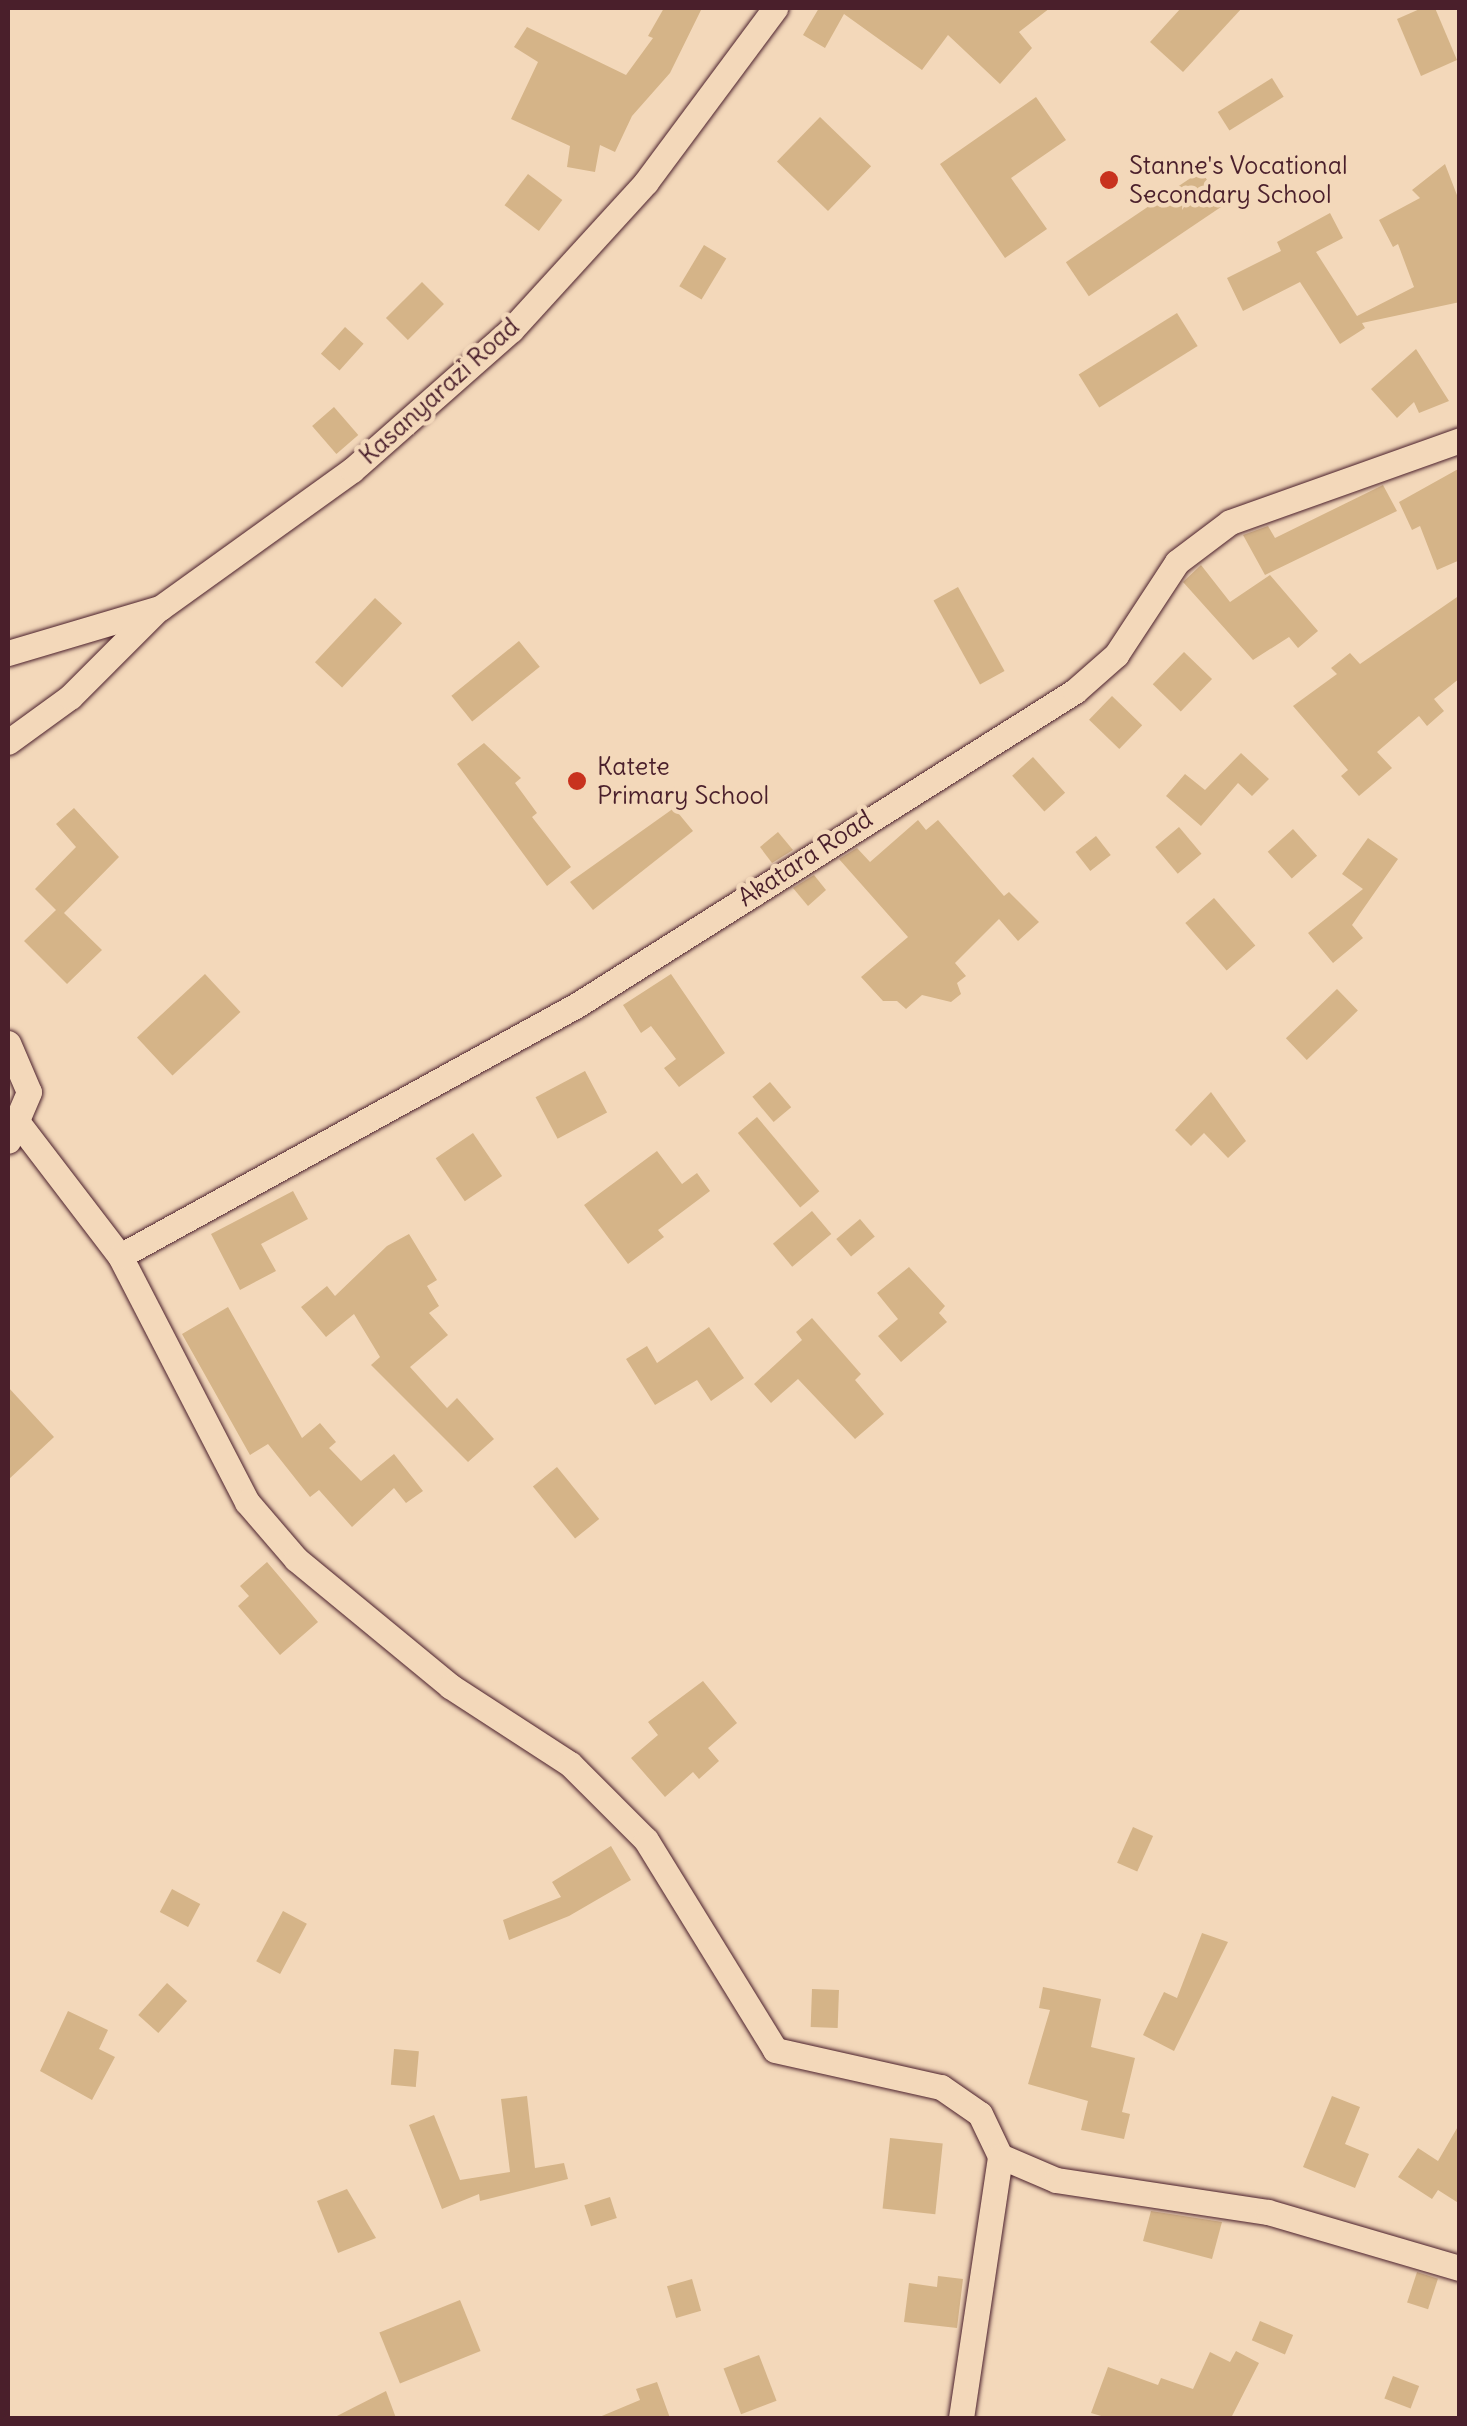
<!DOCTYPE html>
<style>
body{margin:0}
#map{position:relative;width:1467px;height:2426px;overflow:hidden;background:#f3d8ba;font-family:Delius,sans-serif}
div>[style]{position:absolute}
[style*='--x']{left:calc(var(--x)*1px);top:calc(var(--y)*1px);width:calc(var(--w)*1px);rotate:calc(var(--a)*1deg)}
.building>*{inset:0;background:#d5b488;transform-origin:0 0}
.roads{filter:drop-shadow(0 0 2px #4a1f2b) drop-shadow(0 0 2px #4a1f2b)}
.street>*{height:25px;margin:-12.5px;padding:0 12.5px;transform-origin:12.5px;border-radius:12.5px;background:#f3d8ba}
.dots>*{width:28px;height:28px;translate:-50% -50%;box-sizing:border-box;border:5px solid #f3d8ba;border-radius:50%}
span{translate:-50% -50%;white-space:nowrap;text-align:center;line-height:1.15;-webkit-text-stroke:9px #f3d8ba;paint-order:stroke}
.poi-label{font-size:25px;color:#4a1f2b}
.left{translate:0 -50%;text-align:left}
.street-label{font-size:25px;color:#4a1f2b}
.frame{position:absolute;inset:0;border:10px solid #4a1f2b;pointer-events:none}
</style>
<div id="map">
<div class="building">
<i style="clip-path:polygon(664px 8px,702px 8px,670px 73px,632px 116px,615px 152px,600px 145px,595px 172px,567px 167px,570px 146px,511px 119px,538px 62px,514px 47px,527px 27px,626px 75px,653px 38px,648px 36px)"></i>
<i style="clip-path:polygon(819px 8px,1050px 8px,1019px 32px,1032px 48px,1000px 84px,948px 35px,922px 70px,844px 14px,825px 48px,803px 35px)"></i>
<i style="clip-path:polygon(1181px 8px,1242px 8px,1183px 72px,1150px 42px)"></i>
<i style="clip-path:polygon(1422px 8px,1435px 8px,1457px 60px,1421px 76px,1397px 19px)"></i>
<i style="left:1272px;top:78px;width:22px;height:64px;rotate:58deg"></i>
<i style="clip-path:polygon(1036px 97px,1066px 140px,1011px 178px,1047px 229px,1005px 258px,940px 164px)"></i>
<i style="left:820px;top:117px;width:71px;height:62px;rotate:44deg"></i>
<i style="clip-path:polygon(1445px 164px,1460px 203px,1460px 302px,1362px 323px,1365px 328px,1340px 344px,1300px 282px,1243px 311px,1227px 278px,1281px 251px,1277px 242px,1330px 213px,1343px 238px,1316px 252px,1357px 316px,1414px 287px,1398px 244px,1393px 247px,1379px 220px,1420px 198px,1412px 190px)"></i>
<i style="left:1201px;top:171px;width:41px;height:163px;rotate:56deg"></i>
<i style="left:528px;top:174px;width:43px;height:39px;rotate:37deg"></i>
<i style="left:704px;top:245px;width:26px;height:48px;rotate:31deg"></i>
<i style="left:422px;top:282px;width:31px;height:51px;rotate:45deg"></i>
<i style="left:1177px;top:313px;width:39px;height:116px;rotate:58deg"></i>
<i style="left:345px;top:327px;width:25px;height:36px;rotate:42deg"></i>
<i style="clip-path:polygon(1416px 349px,1449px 401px,1419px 413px,1414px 402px,1397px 418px,1371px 389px)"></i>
<i style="left:334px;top:407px;width:37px;height:29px;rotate:49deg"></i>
<i style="clip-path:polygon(1460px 468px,1460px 560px,1437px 570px,1420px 526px,1412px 530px,1399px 502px)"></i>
<i style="clip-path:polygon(1383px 485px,1397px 511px,1265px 575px,1243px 535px,1268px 526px,1275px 538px)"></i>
<i style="clip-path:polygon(1201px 565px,1230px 602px,1270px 575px,1318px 631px,1298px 648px,1289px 637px,1253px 660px,1183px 582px)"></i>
<i style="left:958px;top:587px;width:96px;height:28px;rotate:61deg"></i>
<i style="clip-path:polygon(1460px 595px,1460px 678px,1434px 699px,1444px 711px,1427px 726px,1419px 716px,1377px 752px,1392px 768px,1359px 796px,1341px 776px,1348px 770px,1293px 706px,1337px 674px,1331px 668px,1350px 653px,1360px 664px)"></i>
<i style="left:375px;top:598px;width:37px;height:88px;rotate:43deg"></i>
<i style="left:519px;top:641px;width:33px;height:87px;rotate:51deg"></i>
<i style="left:1184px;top:652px;width:39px;height:45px;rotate:44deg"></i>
<i style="left:1112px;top:696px;width:42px;height:33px;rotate:44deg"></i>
<i style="clip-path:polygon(484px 743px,521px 778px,515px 783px,537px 813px,532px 817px,571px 867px,547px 886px,457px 764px)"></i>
<i style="clip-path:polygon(1241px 753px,1269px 779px,1252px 796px,1238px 783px,1201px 826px,1166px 796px,1185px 774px,1205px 790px)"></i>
<i style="left:1033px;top:757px;width:48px;height:28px;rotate:48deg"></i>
<i style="clip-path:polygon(74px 808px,119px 857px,64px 913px,102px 950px,67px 984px,24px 941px,56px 910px,35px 889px,76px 847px,56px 824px)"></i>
<i style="clip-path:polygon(674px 808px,693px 831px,593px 910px,570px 882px)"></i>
<i style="clip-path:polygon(918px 820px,926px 830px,938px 820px,1004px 896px,1009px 892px,1039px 922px,1018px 941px,999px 919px,955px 963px,966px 976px,957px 983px,961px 994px,951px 1002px,922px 995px,906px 1009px,897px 1001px,883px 1001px,861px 977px,908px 937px,839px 859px,857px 848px,870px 862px)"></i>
<i style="left:1179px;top:827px;width:35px;height:31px;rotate:50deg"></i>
<i style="left:1293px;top:829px;width:36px;height:34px;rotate:48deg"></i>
<i style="clip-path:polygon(778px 832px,793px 850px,772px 863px,760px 847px)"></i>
<i style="left:1096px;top:836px;width:24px;height:26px;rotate:52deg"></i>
<i style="clip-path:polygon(1368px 838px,1398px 859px,1352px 925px,1363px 938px,1333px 963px,1308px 933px,1363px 889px,1342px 874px)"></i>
<i style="clip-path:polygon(814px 875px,826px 890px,808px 906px,793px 888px)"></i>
<i style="left:1214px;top:898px;width:63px;height:38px;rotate:49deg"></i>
<i style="left:205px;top:974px;width:52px;height:93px;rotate:47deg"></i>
<i style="clip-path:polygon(671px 974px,725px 1053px,679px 1087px,664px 1068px,676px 1059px,651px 1026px,641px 1033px,623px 1005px)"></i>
<i style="left:1337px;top:989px;width:30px;height:71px;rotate:46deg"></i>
<i style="left:585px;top:1071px;width:47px;height:56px;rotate:62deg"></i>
<i style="left:770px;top:1082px;width:33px;height:23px;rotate:50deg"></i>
<i style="clip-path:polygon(1211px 1092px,1246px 1141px,1228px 1158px,1204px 1133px,1191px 1146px,1175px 1130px)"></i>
<i style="left:757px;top:1117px;width:97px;height:25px;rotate:50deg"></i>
<i style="left:473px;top:1133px;width:52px;height:45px;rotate:56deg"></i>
<i style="clip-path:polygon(657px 1151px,682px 1184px,697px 1173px,710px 1191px,658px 1230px,664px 1237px,628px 1264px,584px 1205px)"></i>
<i style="clip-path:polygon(293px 1191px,308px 1219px,261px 1244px,276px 1271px,240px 1290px,211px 1234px)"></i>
<i style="left:812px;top:1211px;width:30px;height:51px;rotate:50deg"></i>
<i style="left:860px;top:1219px;width:23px;height:31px;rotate:50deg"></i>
<i style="clip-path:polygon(409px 1234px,437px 1280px,427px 1286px,439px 1306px,429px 1313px,448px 1335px,410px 1367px,447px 1408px,457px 1398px,494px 1439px,468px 1462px,371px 1365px,380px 1357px,354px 1314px,326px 1337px,301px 1307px,327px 1286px,335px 1296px,387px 1246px)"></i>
<i style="clip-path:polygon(909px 1267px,945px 1306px,939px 1313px,947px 1322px,901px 1362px,878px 1336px,898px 1319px,877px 1293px)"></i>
<i style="clip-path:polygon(228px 1307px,302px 1438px,320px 1423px,336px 1442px,329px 1448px,361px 1481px,394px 1454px,423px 1491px,406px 1503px,394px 1488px,352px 1527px,319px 1490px,310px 1497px,268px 1444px,250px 1455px,182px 1334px)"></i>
<i style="clip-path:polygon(812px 1318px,861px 1374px,855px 1380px,884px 1414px,855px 1439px,798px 1379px,771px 1403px,754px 1384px,802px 1340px,796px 1332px)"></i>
<i style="clip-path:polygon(709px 1327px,744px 1378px,711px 1401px,697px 1380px,655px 1405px,626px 1359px,647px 1346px,657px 1363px)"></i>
<i style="clip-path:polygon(8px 1387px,54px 1437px,8px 1480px)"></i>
<i style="left:557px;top:1467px;width:67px;height:31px;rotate:51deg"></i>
<i style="clip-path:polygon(267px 1562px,318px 1622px,280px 1655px,238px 1606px,249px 1596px,240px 1586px)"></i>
<i style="clip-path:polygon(703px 1681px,737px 1723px,708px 1748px,719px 1761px,699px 1779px,693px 1772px,665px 1797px,631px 1758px,658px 1735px,648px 1722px)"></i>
<i style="left:1133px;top:1827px;width:22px;height:39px;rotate:24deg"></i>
<i style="clip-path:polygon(611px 1846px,631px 1880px,569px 1916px,509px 1940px,503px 1920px,561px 1897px,552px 1882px)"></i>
<i style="left:172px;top:1889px;width:32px;height:26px;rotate:28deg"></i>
<i style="left:283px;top:1911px;width:27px;height:57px;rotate:28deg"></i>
<i style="clip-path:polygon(1202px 1933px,1228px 1942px,1174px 2051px,1143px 2035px,1164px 1992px,1177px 1998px)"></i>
<i style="left:167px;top:1983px;width:27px;height:43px;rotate:42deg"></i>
<i style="clip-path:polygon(1043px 1987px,1101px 1999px,1091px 2047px,1135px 2058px,1122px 2112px,1130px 2114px,1124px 2139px,1081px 2130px,1088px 2101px,1028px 2084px,1050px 2010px,1039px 2008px)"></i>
<i style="left:812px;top:1989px;width:27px;height:38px;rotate:2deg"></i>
<i style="clip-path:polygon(68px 2011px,108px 2030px,99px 2049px,115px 2057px,92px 2100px,40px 2071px)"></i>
<i style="left:394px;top:2049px;width:25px;height:36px;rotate:5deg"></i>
<i style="clip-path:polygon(527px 2096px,535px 2168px,564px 2163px,568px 2179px,480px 2201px,479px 2194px,442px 2209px,409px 2125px,434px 2115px,460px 2180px,510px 2172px,501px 2099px)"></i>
<i style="clip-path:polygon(1332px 2096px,1360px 2107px,1345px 2144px,1369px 2154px,1355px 2188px,1303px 2167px)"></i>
<i style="clip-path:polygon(1460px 2123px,1460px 2204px,1438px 2190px,1432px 2199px,1398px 2177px,1418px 2148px,1438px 2161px)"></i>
<i style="left:890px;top:2138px;width:53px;height:71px;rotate:6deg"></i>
<i style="clip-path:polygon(347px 2189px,376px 2238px,338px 2253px,317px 2201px)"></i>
<i style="left:610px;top:2197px;width:22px;height:27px;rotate:72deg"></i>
<i style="clip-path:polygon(1151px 2211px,1222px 2222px,1212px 2259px,1143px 2241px)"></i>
<i style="left:1417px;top:2272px;width:22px;height:32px;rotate:18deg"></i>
<i style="clip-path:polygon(938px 2276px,963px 2279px,957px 2328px,904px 2322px,909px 2283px,937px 2287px)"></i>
<i style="left:692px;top:2279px;width:33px;height:26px;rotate:74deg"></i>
<i style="left:460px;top:2300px;width:55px;height:87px;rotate:68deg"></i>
<i style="left:1260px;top:2321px;width:36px;height:21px;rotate:23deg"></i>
<i style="clip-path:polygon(1236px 2351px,1259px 2363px,1231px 2418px,1108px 2418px,1091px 2413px,1108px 2367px,1158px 2385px,1161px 2378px,1193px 2389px,1210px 2352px,1230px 2362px)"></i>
<i style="left:759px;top:2355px;width:49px;height:38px;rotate:69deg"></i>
<i style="left:1393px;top:2376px;width:28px;height:24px;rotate:21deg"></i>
<i style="clip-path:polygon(657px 2382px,670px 2418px,597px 2418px,640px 2400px,636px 2389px)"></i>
<i style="clip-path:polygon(386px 2391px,396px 2418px,333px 2418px)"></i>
</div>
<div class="roads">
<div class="street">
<i style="--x:8;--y:653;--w:159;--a:-16.5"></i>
<i style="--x:160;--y:608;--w:236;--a:-35.7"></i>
<i style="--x:352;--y:470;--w:212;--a:-41.4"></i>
<i style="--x:511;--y:330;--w:200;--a:-47.6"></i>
<i style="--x:646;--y:182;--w:217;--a:-53.4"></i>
<i style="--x:8;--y:742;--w:77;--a:-36"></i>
<i style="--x:70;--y:697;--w:122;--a:-45"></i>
<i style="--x:8;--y:1043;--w:53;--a:66.8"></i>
<i style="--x:29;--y:1092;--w:53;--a:113.2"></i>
<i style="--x:19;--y:1124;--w:166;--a:52.6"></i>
<i style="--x:120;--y:1256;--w:277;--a:62.7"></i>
<i style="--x:247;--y:1502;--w:75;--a:49.3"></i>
<i style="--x:296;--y:1559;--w:200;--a:39.5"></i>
<i style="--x:450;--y:1686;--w:143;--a:33"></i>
<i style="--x:570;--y:1764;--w:107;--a:45"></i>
<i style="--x:646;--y:1840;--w:246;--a:58.4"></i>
<i style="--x:775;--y:2050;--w:170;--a:12.6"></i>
<i style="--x:941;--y:2087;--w:47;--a:34.7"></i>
<i style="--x:980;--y:2114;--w:47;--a:64.5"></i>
<i style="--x:1000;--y:2156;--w:61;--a:23.2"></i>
<i style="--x:1056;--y:2180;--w:214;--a:8.6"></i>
<i style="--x:1268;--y:2212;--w:200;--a:16.3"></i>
<i style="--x:120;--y:1256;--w:521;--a:-28.78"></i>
<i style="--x:577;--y:1005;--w:589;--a:-32.23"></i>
<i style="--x:1075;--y:691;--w:55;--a:-41.3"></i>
<i style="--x:1116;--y:655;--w:111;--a:-56.7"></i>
<i style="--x:1177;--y:562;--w:66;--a:-37"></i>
<i style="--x:1230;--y:522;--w:244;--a:-19.6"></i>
<i style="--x:961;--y:2418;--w:265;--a:-81.5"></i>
</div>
</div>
<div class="dots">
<i style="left:1109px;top:180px;background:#c8321e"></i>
<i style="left:577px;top:781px;background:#c8321e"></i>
</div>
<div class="poi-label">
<span class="left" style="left:1129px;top:180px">Stanne's Vocational<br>Secondary School</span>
<span class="left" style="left:597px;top:781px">Katete<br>Primary School</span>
</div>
<div class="street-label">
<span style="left:439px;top:391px;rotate:-42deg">Kasanyarazi Road</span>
<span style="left:805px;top:858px;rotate:-33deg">Akatara Road</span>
</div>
<div class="frame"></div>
</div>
